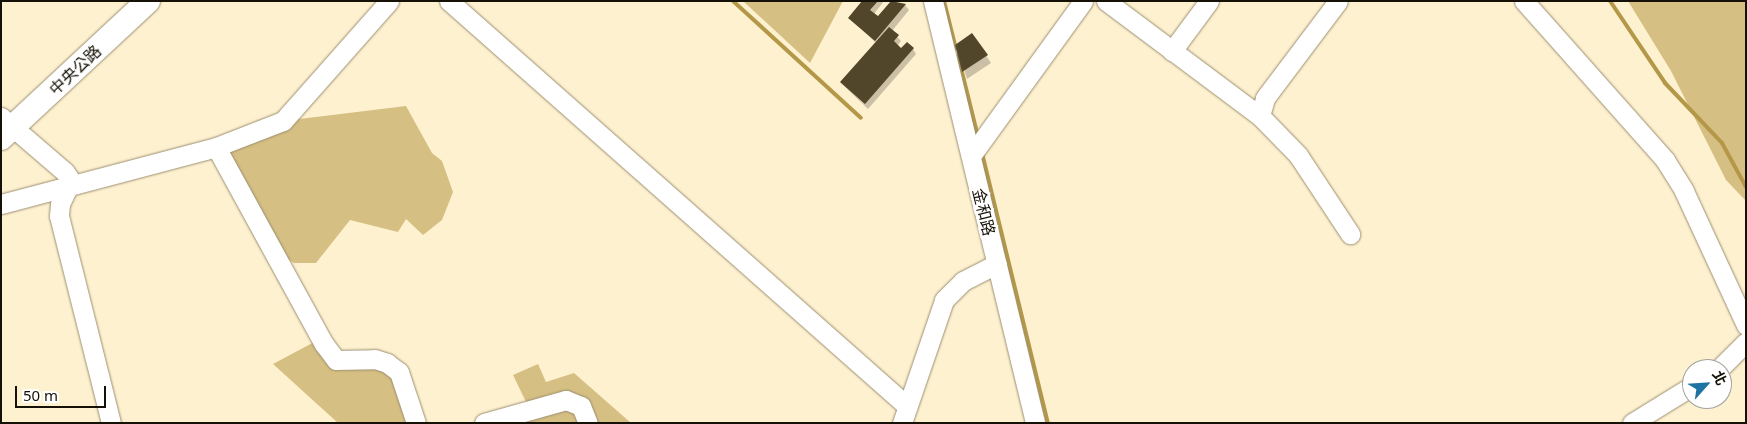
<!DOCTYPE html>
<meta charset="utf-8">
<style>
body{margin:0}
#map{position:relative;width:1747px;height:424px;overflow:hidden;background:#fef1d0;font-family:"Noto Sans","Noto Sans TC",sans-serif}
div>[style]{position:absolute}
[style*='--x']{left:calc(var(--x)*1px);top:calc(var(--y)*1px);width:calc(var(--w)*1px);rotate:calc(var(--a)*1deg)}
.green>*{inset:0;background:#d6bf83}
.shadow>*{inset:0;background:#0003}
.stream>*{height:4px;margin:-2px;padding:0 2px;transform-origin:2px;border-radius:2px;background:#b49848}
.building>*{inset:0;background:#51462a}
.roads{filter:drop-shadow(0 0 1px #9b8f71) drop-shadow(0 0 1px #9b8f71)}
.minor>*{height:19px;margin:-9.5px;padding:0 9.5px;transform-origin:9.5px;border-radius:9.5px;background:#fff}
.major>*{height:24px;margin:-12px;padding:0 12px;transform-origin:12px;border-radius:12px;background:#fff}
span{translate:-50% -50%;white-space:nowrap;text-align:center;line-height:1.15;-webkit-text-stroke:5px #fff;paint-order:stroke}
.street-label{font-size:16px;color:#161106}
.frame{position:absolute;inset:0;border:2px solid #161106;pointer-events:none}
.north{position:absolute;left:1682px;top:359px;width:50px;height:50px;box-sizing:border-box;background:#fff;border:1px solid #a2a09b;border-radius:50%;rotate:64deg;font-size:14px;font-weight:700;line-height:20px;text-align:center;color:#161106}
.north::after{content:'';display:block;margin:auto;width:18px;height:22px;background:#1f73a3;clip-path:polygon(50% 0,100% 100%,50% 72%,0 100%)}
.scale{position:absolute;left:15px;top:386px;width:91px;height:22px;box-sizing:border-box;border:2px solid #161106;border-top:0;padding-left:6px;font-size:15px;line-height:18px;white-space:nowrap;color:#161106;-webkit-text-stroke:4px #fff;paint-order:stroke}
</style>
<div id="map">
<div class="green">
<i style="clip-path:polygon(743px 1px,843px 1px,810px 63px)"></i>
<i style="clip-path:polygon(1628px 1px,1746px 1px,1746px 201px,1726px 180px,1671px 71px)"></i>
<i style="clip-path:polygon(406px 106px,432px 153px,442px 161px,453px 192px,442px 220px,423px 235px,406px 219px,398px 232px,350px 220px,316px 263px,294px 263px,271px 247px,216px 147px,283px 121px)"></i>
<i style="clip-path:polygon(318px 340px,336px 360px,399px 372px,420px 423px,338px 423px,273px 364px)"></i>
<i style="clip-path:polygon(538px 364px,546px 382px,574px 373px,631px 423px,480px 423px,528px 406px,513px 375px)"></i>
</div>
<div class="shadow">
<i style="clip-path:polygon(864px 1px,884px 1px,874px 14px,878px 18px,892px 1px,905px 5px,909px 10px,892px 31px,901px 41px,897px 46px,902px 50px,913px 49px,916px 54px,868px 109px,841px 83px,876px 43px,850px 18px)"></i>
<i style="clip-path:polygon(972px 35px,991px 63px,967px 79px,957px 45px)"></i>
</div>
<div class="stream">
<i style="--x:733;--y:1;--w:173;--a:42.4"></i>
<i style="--x:944;--y:1;--w:49;--a:76"></i>
<i style="--x:1610;--y:1;--w:99;--a:56.1"></i>
<i style="--x:1665;--y:83;--w:83;--a:46.5"></i>
<i style="--x:1722;--y:143;--w:50;--a:61.4"></i>
<i style="--x:958;--y:56;--w:83;--a:76.1"></i>
<i style="--x:982;--y:153;--w:278;--a:76.3"></i>
</div>
<div class="building">
<i style="clip-path:polygon(862px 1px,878px 1px,870px 10px,878px 16px,891px 1px,906px 4px,875px 41px,848px 18px)"></i>
<i style="clip-path:polygon(889px 27px,899px 35px,894px 41px,901px 48px,907px 42px,914px 48px,865px 104px,840px 82px)"></i>
<i style="clip-path:polygon(972px 33px,988px 55px,962px 72px,955px 45px)"></i>
</div>
<div class="roads">
<div class="minor">
<i style="--x:449;--y:1;--w:610;--a:41.48"></i>
<i style="--x:933;--y:1;--w:434;--a:76.4"></i>
<i style="--x:1106;--y:1;--w:192;--a:36.8"></i>
<i style="--x:1260;--y:116;--w:54;--a:45.7"></i>
<i style="--x:1298;--y:155;--w:95;--a:56.6"></i>
<i style="--x:1524;--y:1;--w:213;--a:48.4"></i>
<i style="--x:1665;--y:160;--w:36;--a:58"></i>
<i style="--x:1684;--y:191;--w:148;--a:65.2"></i>
<i style="--x:1172;--y:51;--w:62;--a:-53.5"></i>
<i style="--x:1260;--y:116;--w:19;--a:-74"></i>
<i style="--x:1265;--y:98;--w:121;--a:-53"></i>
<i style="--x:1;--y:117;--w:84;--a:40.7"></i>
<i style="--x:65;--y:172;--w:11;--a:56"></i>
<i style="--x:71;--y:181;--w:25;--a:116"></i>
<i style="--x:60;--y:204;--w:12;--a:95"></i>
<i style="--x:59;--y:216;--w:213;--a:75.9"></i>
<i style="--x:216;--y:147;--w:225;--a:61.3"></i>
<i style="--x:324;--y:344;--w:20;--a:53"></i>
<i style="--x:336;--y:360;--w:39;--a:-1"></i>
<i style="--x:375;--y:359;--w:13;--a:18"></i>
<i style="--x:387;--y:363;--w:15;--a:37"></i>
<i style="--x:399;--y:372;--w:54;--a:71.6"></i>
<i style="--x:971;--y:156;--w:191;--a:-54.1"></i>
<i style="--x:1;--y:204;--w:222;--a:-14.8"></i>
<i style="--x:216;--y:147;--w:72;--a:-21.2"></i>
<i style="--x:283;--y:121;--w:160;--a:-48.5"></i>
<i style="--x:1719;--y:369;--w:38;--a:-45"></i>
<i style="--x:484;--y:423;--w:85;--a:-15.7"></i>
<i style="--x:566;--y:400;--w:16;--a:22"></i>
<i style="--x:581;--y:406;--w:18;--a:68"></i>
<i style="--x:902;--y:423;--w:130;--a:-71.1"></i>
<i style="--x:944;--y:300;--w:27;--a:-45"></i>
<i style="--x:963;--y:281;--w:38;--a:-27"></i>
<i style="--x:1632;--y:423;--w:70;--a:-31.7"></i>
</div>
<div class="major">
<i style="--x:1;--y:138;--w:201;--a:-43"></i>
</div>
</div>
<div class="street-label">
<span style="left:75px;top:70px;rotate:-43deg">中央公路</span>
<span style="left:984px;top:212px;rotate:76deg">金和路</span>
</div>
<div class="frame"></div>
<div class="north">北</div>
<div class="scale">50 m</div>
</div>
